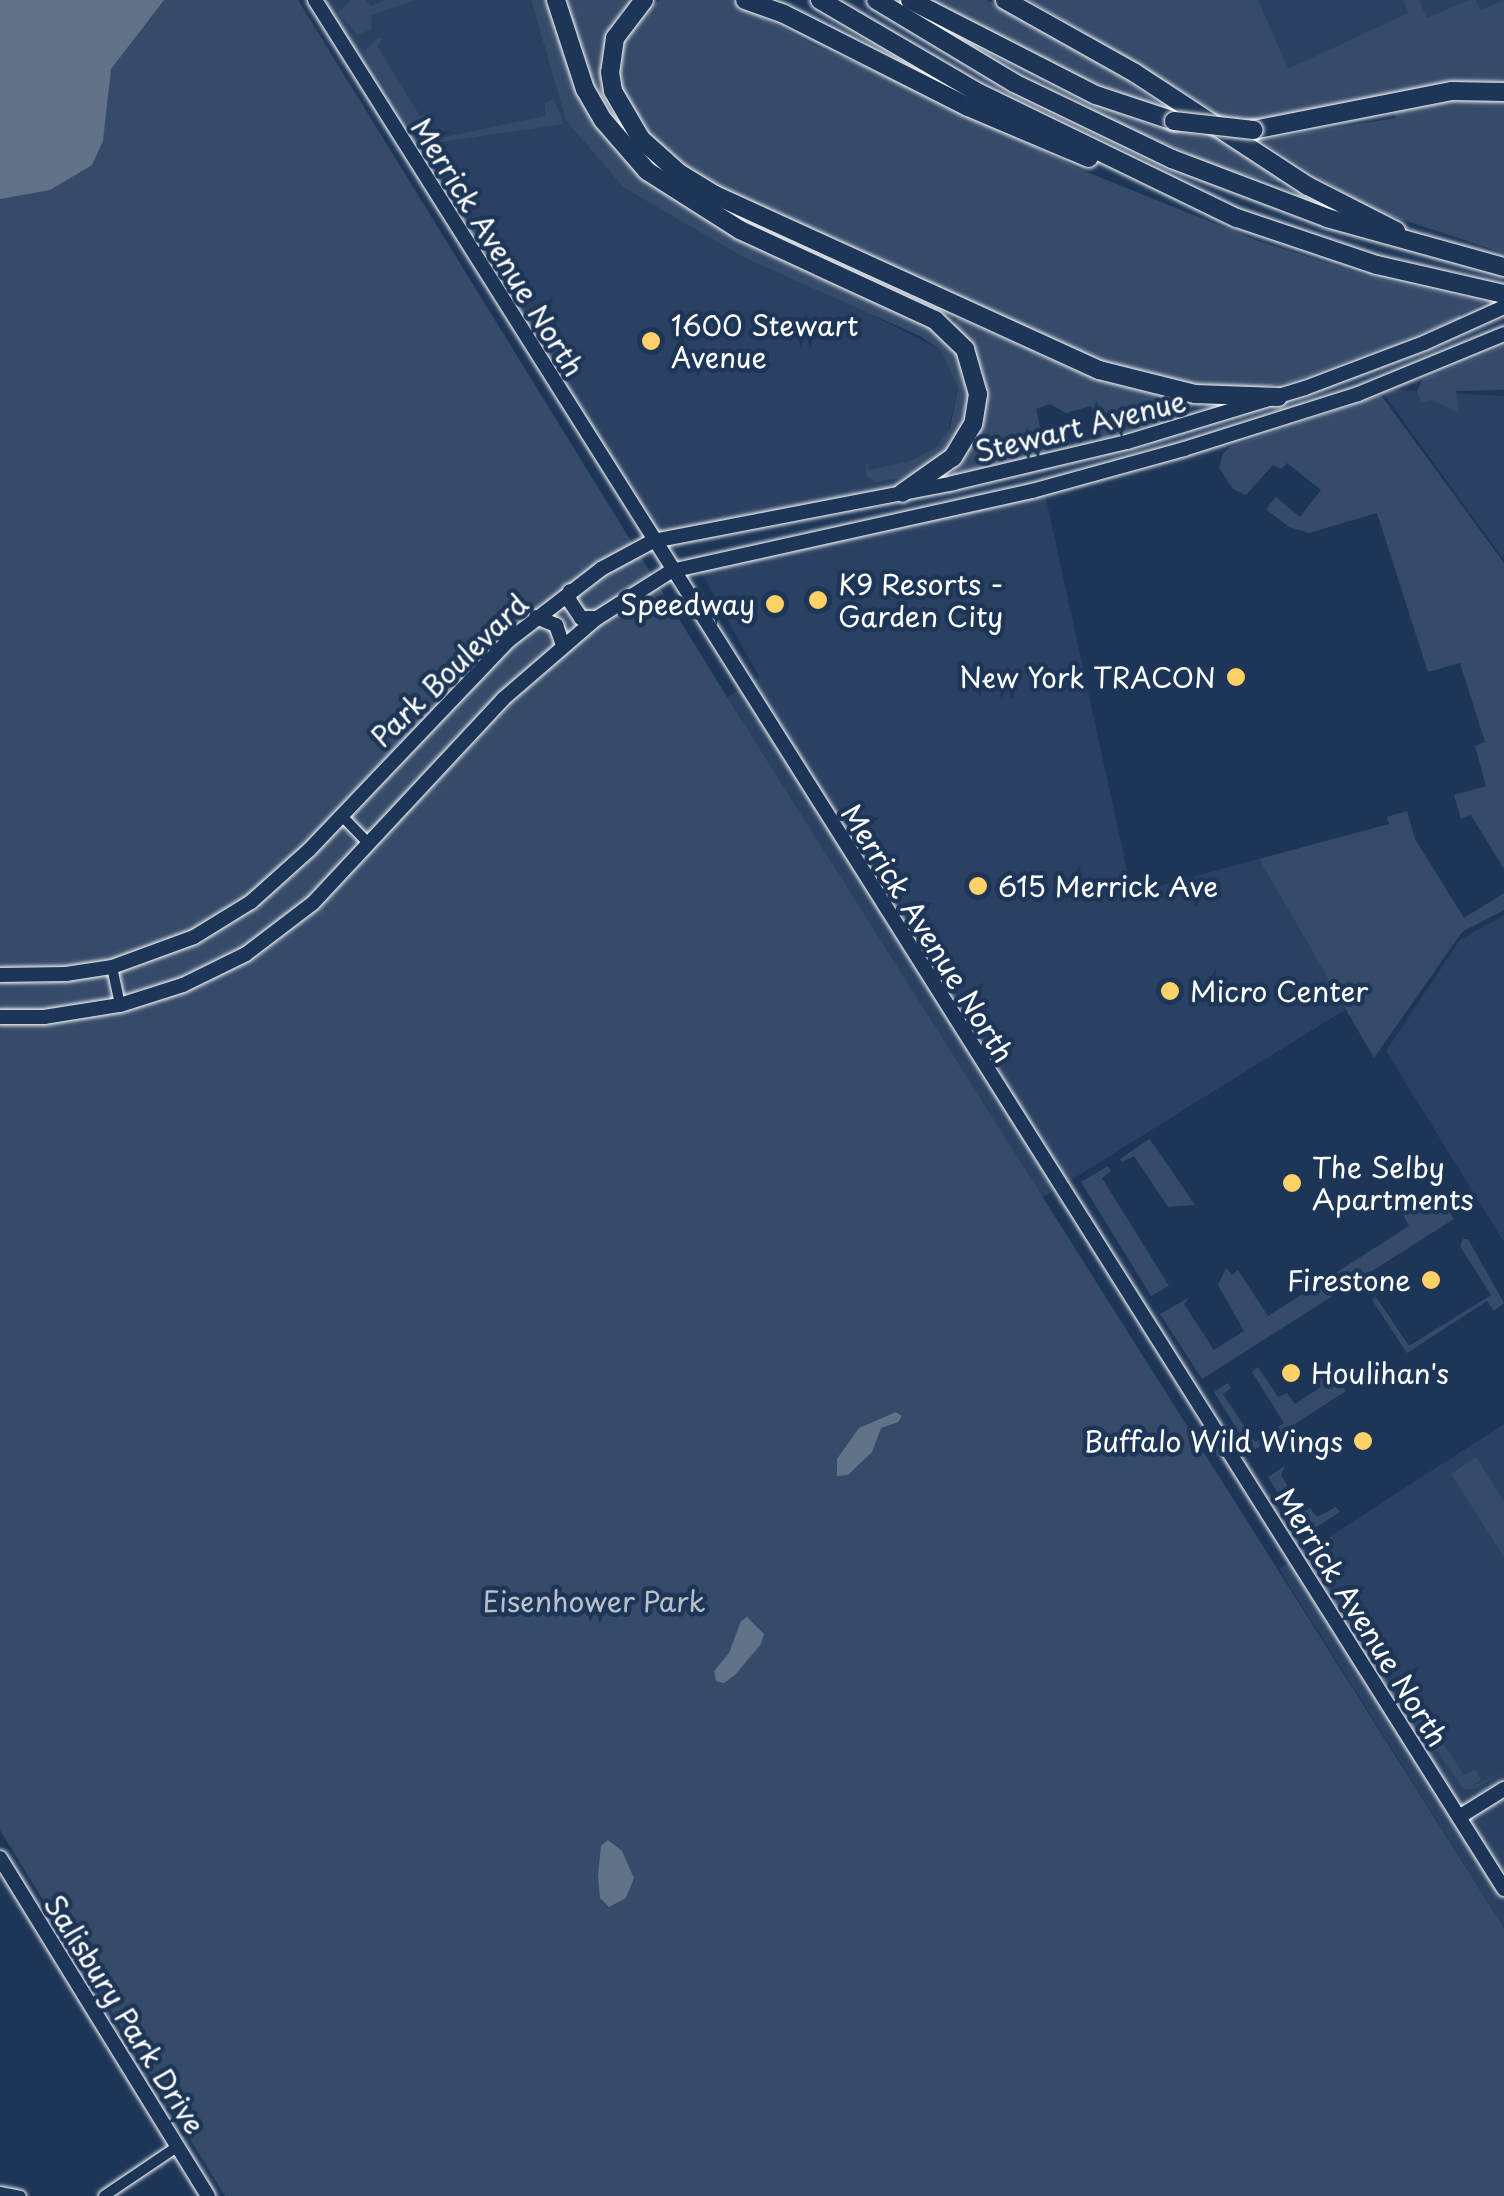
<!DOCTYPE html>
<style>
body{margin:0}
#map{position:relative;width:1504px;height:2196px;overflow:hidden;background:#1d3557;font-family:"Playpen Sans",sans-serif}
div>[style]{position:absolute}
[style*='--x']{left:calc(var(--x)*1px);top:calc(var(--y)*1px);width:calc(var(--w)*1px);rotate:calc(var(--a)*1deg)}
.built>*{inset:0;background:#2a4161}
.green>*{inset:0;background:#364b69}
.water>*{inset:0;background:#617289}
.roads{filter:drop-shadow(0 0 2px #fff) drop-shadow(0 0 2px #fff)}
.street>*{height:10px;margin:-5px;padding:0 5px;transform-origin:5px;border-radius:5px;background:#1d3557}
.secondary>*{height:14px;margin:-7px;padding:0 7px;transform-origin:7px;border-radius:7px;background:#1d3557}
.highway>*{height:18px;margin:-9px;padding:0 9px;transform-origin:9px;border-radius:9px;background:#1d3557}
.bridges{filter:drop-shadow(0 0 2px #fff) drop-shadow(0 0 2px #fff)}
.highway-bridge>*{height:18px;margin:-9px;padding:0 9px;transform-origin:9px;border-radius:9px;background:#1d3557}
.dots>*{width:28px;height:28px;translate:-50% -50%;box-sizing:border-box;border:5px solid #1d3557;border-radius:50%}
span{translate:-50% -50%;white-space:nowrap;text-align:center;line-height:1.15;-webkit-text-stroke:9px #1d3557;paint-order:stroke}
.street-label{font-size:28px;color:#fff}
.poi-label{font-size:28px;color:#fff}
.left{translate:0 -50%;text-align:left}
.right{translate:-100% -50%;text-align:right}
.park-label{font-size:28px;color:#b9c0ca}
</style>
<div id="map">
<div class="built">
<i style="clip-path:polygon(322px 0,531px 0,566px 121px,623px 187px,941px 350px,958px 388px,942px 458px,951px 475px,943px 487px,653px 546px)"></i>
<i style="clip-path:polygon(1133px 0,1504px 0,1504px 63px,1248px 109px)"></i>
<i style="clip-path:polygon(1380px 389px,1504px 396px,1504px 560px)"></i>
<i style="clip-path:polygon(1045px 494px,1132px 893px,1259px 859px,1346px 1009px,1042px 1198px,727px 697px,759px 677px,698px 566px)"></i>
<i style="clip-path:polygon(1504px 915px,1504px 1242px,1386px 1051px,1460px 940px)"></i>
<i style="clip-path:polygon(1504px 1424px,1504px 1928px,1279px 1569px)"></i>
</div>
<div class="green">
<i style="clip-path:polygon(0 0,298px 0,727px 697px,1504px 1928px,1504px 2196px,225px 2196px,0 1830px)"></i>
<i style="clip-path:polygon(351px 0,366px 0,370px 6px,385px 0,416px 0,371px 15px,372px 29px,357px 35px,338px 13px)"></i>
<i style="clip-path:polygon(531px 0,551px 0,592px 117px,651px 185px,721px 228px,929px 324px,950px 340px,965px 362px,971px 391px,967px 422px,952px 449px,912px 476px,875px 482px,866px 475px,866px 460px,869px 470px,911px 461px,936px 447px,950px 428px,958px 388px,941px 350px,920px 336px,745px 258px,623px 187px,566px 121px)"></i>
<i style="clip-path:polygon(565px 0,636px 0,622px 11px,607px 36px,601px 70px,606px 95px,597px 99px)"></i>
<i style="clip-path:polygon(660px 0,731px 0,817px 47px,918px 88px,1077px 168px,1258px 241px,1370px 277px,1486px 302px,1460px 314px,1461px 318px,1291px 382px,1233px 391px,1121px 372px,753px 207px,690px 173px,648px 138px,628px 109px,618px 79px,621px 44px,636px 18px)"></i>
<i style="clip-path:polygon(920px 0,987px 0,1114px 72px,1175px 115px,1036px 59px)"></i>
<i style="clip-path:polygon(1029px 0,1258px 0,1288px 69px,1408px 13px,1403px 0,1419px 0,1427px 18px,1469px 0,1476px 0,1481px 10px,1504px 0,1504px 87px,1460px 86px,1458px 82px,1281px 121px,1235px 123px)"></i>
<i style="clip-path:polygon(378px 38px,383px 39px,377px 46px,420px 116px,429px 113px,410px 129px,363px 52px)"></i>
<i style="clip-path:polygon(554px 99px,564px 124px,440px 142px,469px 195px,471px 202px,460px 205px,422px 135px,442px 128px,445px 137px,545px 116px,545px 103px)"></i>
<i style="clip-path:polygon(1462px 99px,1504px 101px,1504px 253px,1367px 208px,1260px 140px,1396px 118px,1394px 113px)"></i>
<i style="clip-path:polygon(1096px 105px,1153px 126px,1220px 140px,1280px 180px,1279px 183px,1225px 170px,1088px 110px)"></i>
<i style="clip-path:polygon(958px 318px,1097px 380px,1194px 404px,1189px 413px,1102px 439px,1091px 406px,1066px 413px,1050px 404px,1036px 409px,1046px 453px,951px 475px,983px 420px,987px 394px,982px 368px,968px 340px,953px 324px)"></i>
<i style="clip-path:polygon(1504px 346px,1504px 390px,1456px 391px,1459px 413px,1432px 400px,1421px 403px,1417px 391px,1422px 380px)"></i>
<i style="clip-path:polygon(1381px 395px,1504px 563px,1504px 869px,1471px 815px,1461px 819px,1454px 795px,1486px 786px,1475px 746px,1485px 742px,1460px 663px,1428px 672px,1377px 513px,1309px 533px,1289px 527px,1266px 509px,1276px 497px,1300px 517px,1321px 490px,1287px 463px,1281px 469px,1273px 465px,1246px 495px,1233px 489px,1219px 468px,1223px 453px,1230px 447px)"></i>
<i style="clip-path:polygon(1407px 811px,1415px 839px,1464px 918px,1504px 893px,1504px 910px,1462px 932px,1374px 1058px,1259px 859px,1389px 824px,1387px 817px)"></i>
<i style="clip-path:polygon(1149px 1139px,1154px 1145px,1195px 1205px,1168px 1207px,1134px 1156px,1122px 1162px,1120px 1159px)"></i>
<i style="clip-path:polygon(1108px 1166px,1111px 1171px,1102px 1178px,1169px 1286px,1151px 1296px,1081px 1182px)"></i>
<i style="clip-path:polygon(1436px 1191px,1454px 1219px,1202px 1379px,1160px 1314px,1190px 1297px,1184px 1304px,1214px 1350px,1244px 1331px,1218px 1285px,1226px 1268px,1232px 1275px,1238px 1270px,1268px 1316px,1409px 1226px,1402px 1213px)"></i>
<i style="clip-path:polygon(1463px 1239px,1468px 1239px,1504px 1303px,1494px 1311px,1487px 1301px,1407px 1353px,1372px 1300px,1376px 1297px,1409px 1346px,1491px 1295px,1460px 1246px)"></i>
<i style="clip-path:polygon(1258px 1367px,1278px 1397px,1287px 1393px,1295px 1404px,1321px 1387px,1314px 1375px,1330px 1367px,1346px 1391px,1251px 1452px,1214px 1392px,1228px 1383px,1231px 1388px,1223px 1394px,1255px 1442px,1284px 1423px,1252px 1372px)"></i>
<i style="clip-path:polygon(1476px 1457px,1504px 1502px,1504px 1557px,1451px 1474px)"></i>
<i style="clip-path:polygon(1285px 1466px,1281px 1475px,1303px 1512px,1310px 1508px,1317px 1517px,1336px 1507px,1340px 1512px,1312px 1530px,1300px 1529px,1268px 1477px)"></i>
<i style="clip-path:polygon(1426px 1716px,1464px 1775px,1475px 1769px,1481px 1780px,1469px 1788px,1504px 1771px,1475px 1789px,1464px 1789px,1416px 1722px)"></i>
</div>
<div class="water">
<i style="clip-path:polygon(0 0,164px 0,111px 69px,103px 141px,92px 165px,50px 190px,0 199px)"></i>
<i style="clip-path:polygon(896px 1412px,902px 1416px,898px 1422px,881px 1428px,872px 1452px,848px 1475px,837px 1476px,837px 1459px,859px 1428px)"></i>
<i style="clip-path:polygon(747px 1617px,764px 1634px,761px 1644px,735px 1675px,724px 1683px,716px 1681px,714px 1671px,729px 1653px,741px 1621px)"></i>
<i style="clip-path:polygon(608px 1840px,622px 1851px,634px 1878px,626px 1898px,609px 1907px,600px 1898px,598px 1875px,601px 1846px)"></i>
</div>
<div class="roads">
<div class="street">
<i style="--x:342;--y:816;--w:40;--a:46"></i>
<i style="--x:112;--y:967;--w:39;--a:78"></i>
<i style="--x:0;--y:2192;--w:21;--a:11"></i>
<i style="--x:104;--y:2196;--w:89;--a:-34"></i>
</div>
<div class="secondary">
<i style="--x:315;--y:0;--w:2232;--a:57.81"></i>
<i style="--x:570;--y:591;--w:9;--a:96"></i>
<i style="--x:569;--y:600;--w:22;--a:56"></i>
<i style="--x:581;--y:618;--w:16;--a:0"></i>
<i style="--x:536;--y:617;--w:22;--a:22"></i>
<i style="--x:556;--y:625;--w:21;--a:71"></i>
<i style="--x:0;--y:975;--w:66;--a:-0.9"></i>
<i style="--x:66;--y:974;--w:47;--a:-8.7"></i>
<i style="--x:112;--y:967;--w:87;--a:-20.1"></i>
<i style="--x:194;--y:937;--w:67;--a:-31.6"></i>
<i style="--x:251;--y:902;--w:78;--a:-41.9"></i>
<i style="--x:309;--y:850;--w:289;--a:-46.4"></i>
<i style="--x:508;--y:641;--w:118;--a:-37.7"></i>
<i style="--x:601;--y:569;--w:59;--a:-28.3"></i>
<i style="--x:653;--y:541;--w:306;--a:-10.9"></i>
<i style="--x:953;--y:483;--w:179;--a:-13.3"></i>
<i style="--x:1127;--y:442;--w:186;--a:-16.9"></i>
<i style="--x:1305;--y:388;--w:127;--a:-20.7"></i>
<i style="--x:1424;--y:343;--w:88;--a:-24.2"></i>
<i style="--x:0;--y:1017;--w:44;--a:0"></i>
<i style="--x:44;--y:1017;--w:77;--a:-9"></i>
<i style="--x:120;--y:1005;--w:66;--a:-17.6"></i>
<i style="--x:183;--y:985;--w:70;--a:-26.2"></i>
<i style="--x:246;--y:954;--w:84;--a:-37.3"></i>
<i style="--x:313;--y:903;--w:279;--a:-47"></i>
<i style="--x:503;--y:699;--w:124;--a:-40.8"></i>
<i style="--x:597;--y:618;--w:88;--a:-32.4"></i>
<i style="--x:671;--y:571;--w:370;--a:-12.5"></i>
<i style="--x:1032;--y:491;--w:158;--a:-15.4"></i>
<i style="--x:1184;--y:449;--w:182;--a:-17.5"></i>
<i style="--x:1358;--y:394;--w:158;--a:-22.3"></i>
<i style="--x:1459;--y:1817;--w:53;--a:-31.9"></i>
<i style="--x:0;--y:1858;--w:397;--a:58.4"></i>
</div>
<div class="highway">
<i style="--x:556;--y:0;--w:94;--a:72"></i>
<i style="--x:585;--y:89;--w:36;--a:60"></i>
<i style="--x:603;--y:120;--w:67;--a:49.2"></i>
<i style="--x:647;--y:171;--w:110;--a:32.4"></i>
<i style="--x:740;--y:230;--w:215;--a:24.8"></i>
<i style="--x:935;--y:320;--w:42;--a:44"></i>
<i style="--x:965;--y:349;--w:47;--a:73.9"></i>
<i style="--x:978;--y:394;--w:30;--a:99"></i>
<i style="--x:973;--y:424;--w:39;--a:121"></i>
<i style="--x:953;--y:457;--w:62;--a:144.8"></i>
<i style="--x:644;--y:0;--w:48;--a:127.3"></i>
<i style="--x:615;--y:38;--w:34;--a:98"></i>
<i style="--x:610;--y:72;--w:19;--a:81"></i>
<i style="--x:613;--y:91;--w:56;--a:59.7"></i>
<i style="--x:641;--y:139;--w:51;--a:41.8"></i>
<i style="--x:679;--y:173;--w:42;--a:31.4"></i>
<i style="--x:715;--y:195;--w:422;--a:24.5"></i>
<i style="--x:1099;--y:370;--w:99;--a:14"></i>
<i style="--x:1195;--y:394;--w:83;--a:2.1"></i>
<i style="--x:745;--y:0;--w:41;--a:19.7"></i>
<i style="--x:784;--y:14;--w:206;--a:26.8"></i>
<i style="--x:968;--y:107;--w:131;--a:22.9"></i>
<i style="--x:820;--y:0;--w:180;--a:30.4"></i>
<i style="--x:975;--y:91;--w:291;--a:25.9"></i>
<i style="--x:1237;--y:218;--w:148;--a:18.6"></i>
<i style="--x:1377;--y:265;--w:130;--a:12.9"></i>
<i style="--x:876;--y:0;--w:161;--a:31"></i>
<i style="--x:1014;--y:83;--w:175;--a:25.7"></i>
<i style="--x:1172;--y:159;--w:166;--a:20.8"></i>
<i style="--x:1327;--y:218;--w:184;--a:15.5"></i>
<i style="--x:910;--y:0;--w:209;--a:27.1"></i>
<i style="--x:1096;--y:95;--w:82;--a:18.4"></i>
<i style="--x:1005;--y:0;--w:149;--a:29.3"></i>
<i style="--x:1135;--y:73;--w:207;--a:33.2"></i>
<i style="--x:1308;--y:186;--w:99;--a:27.1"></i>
<i style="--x:1253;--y:130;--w:203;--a:-11.1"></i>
<i style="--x:1452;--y:91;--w:52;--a:1.1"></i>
</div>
</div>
<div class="bridges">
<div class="highway-bridge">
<i style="--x:1174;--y:121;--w:80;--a:6.5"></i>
</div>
</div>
<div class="dots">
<i style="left:651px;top:341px;background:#ffd166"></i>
<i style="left:818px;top:600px;background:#ffd166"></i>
<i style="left:775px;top:604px;background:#ffd166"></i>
<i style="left:1236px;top:677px;background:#ffd166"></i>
<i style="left:978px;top:886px;background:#ffd166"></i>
<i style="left:1170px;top:991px;background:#ffd166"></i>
<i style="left:1292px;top:1183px;background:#ffd166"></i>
<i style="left:1431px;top:1280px;background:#ffd166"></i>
<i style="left:1291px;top:1373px;background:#ffd166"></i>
<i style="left:1363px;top:1441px;background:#ffd166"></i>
</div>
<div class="street-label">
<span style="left:498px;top:247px;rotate:58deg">Merrick Avenue North</span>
<span style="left:1080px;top:426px;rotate:-14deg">Stewart Avenue</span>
<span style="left:449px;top:670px;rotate:-44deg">Park Boulevard</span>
<span style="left:928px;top:933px;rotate:58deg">Merrick Avenue North</span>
<span style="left:1362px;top:1617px;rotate:58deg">Merrick Avenue North</span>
<span style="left:125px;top:2014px;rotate:58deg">Salisbury Park Drive</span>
</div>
<div class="poi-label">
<span class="left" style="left:671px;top:341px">1600 Stewart<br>Avenue</span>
<span class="left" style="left:838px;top:600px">K9 Resorts -<br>Garden City</span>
<span class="right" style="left:755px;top:604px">Speedway</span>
<span class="right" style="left:1216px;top:677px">New York TRACON</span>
<span class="left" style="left:998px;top:886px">615 Merrick Ave</span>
<span class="left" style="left:1190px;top:991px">Micro Center</span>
<span class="left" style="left:1312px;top:1183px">The Selby<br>Apartments</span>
<span class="right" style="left:1411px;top:1280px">Firestone</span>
<span class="left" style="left:1311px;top:1373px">Houlihan's</span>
<span class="right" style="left:1343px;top:1441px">Buffalo Wild Wings</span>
</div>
<div class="park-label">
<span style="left:594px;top:1601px">Eisenhower Park</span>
</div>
</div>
